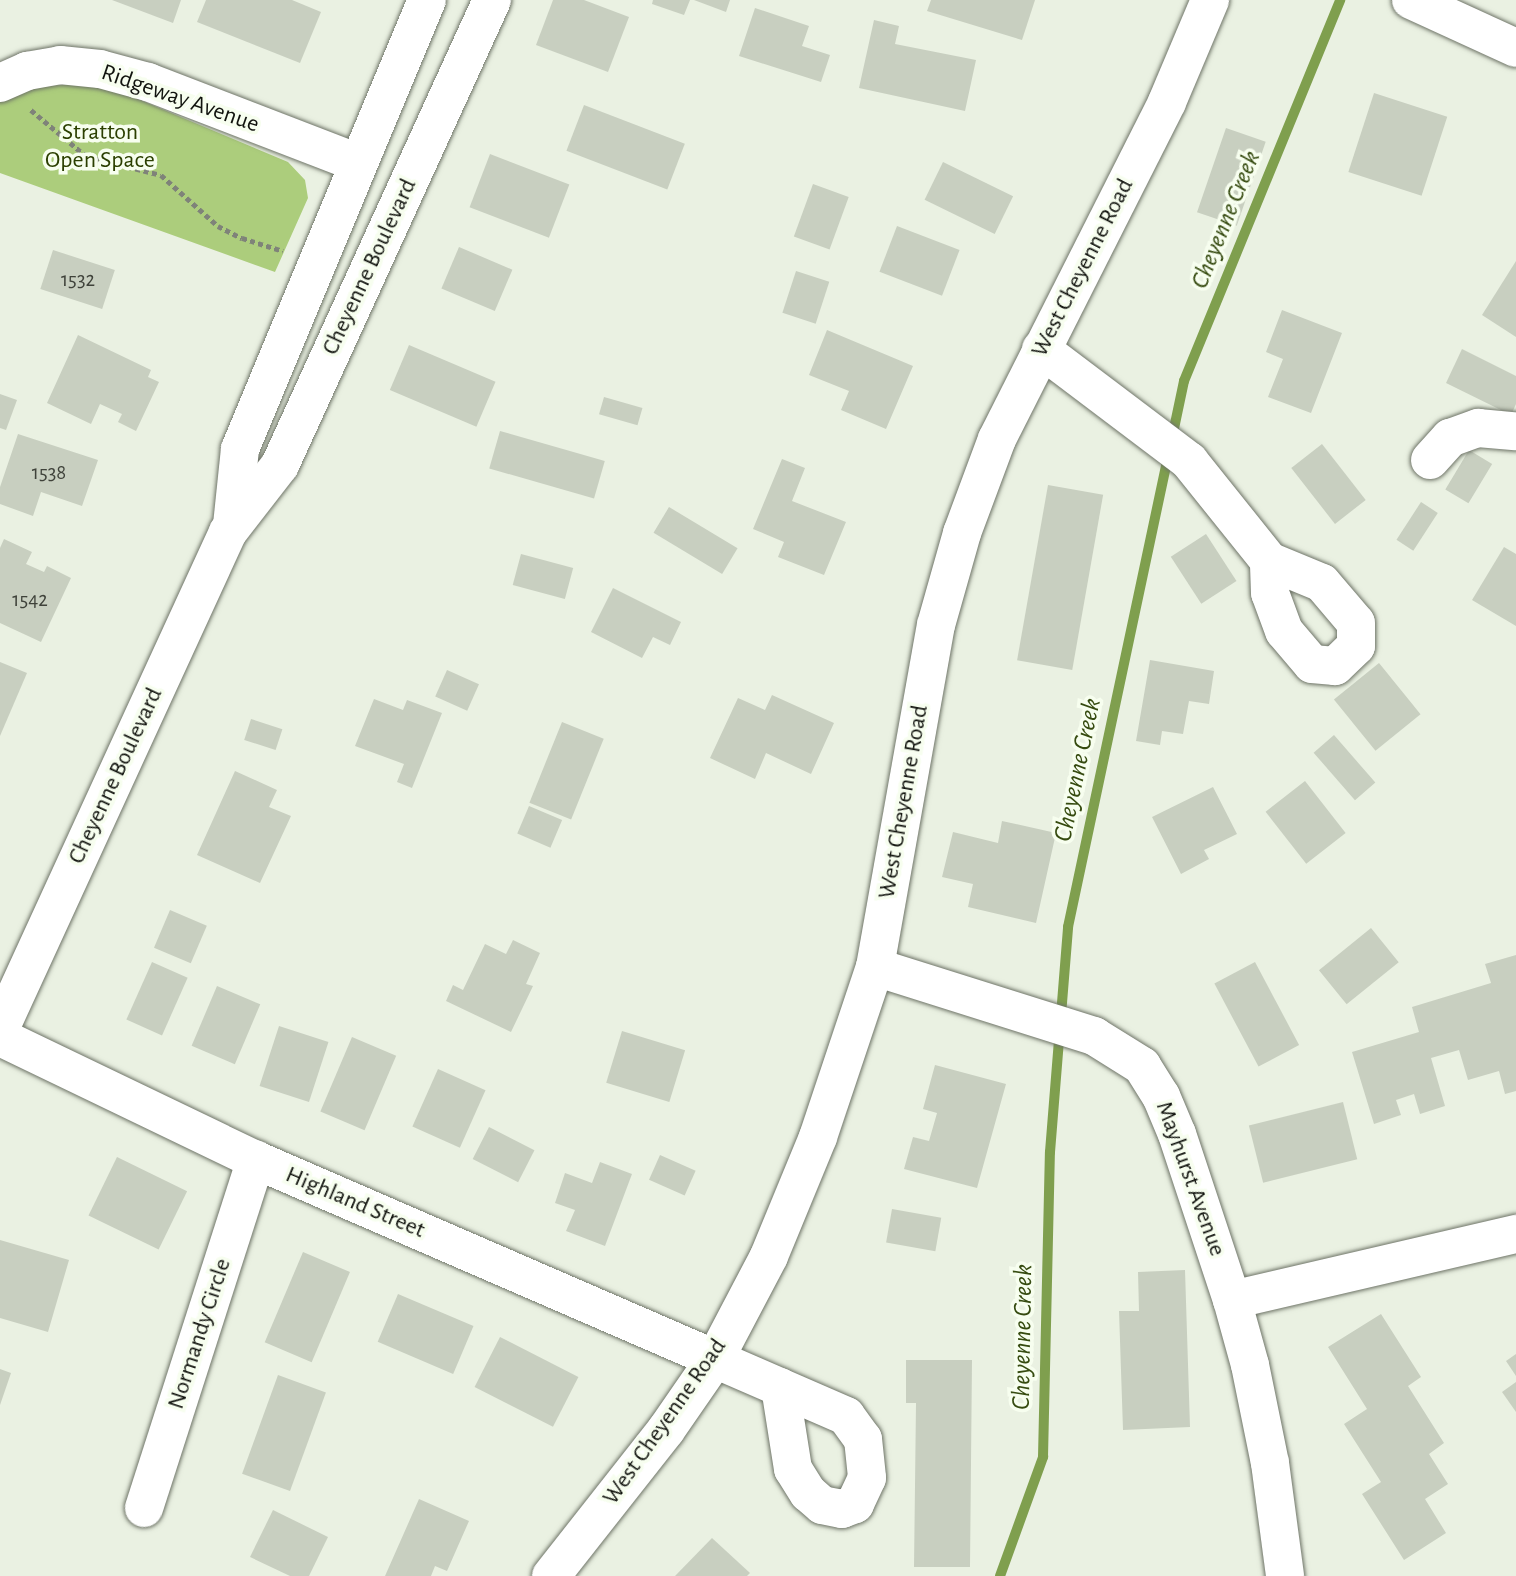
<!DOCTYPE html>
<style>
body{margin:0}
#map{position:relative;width:1516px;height:1576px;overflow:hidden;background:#eaf1e2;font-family:"Alegreya Sans",sans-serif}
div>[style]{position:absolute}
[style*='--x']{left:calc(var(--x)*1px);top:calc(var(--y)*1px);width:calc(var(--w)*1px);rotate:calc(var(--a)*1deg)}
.green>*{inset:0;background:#accd7c}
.stream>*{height:10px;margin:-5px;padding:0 5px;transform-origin:5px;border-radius:5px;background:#7f9f4e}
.building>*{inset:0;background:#c8cfc0;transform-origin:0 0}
.path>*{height:4.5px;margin-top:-2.25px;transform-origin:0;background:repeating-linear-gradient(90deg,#7f8379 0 5px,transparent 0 8.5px)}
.roads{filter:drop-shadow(0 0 2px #6e7467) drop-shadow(0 0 2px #6e7467)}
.minor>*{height:38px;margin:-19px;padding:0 19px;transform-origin:19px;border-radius:19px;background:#fff}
span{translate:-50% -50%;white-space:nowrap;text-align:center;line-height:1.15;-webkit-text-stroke:7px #f7feef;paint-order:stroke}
.number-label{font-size:21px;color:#3f423a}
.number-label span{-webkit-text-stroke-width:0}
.street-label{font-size:24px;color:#11130e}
.park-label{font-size:24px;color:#2b3f01}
.water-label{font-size:26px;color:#364b10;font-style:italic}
</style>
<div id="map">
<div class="green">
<i style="clip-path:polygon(0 63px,45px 86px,81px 84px,114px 89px,288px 162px,305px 180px,308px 198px,275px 272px,0 173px)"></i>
</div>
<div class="stream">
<i style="--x:1172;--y:438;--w:58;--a:-78.1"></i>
<i style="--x:1184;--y:381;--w:412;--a:-67.7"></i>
<i style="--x:1000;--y:1576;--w:127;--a:-70.1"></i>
<i style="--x:1043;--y:1457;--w:305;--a:-88.7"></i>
<i style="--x:1050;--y:1152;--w:226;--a:-85.4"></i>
<i style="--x:1068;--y:927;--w:485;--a:-78"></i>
</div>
<div class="building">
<i style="clip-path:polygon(112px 0,181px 0,173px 23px)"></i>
<i style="clip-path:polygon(206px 0,292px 0,321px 12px,300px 63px,197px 22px)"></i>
<i style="clip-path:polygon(553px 0,584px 0,629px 17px,608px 72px,536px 45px)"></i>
<i style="clip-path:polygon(653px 0,690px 0,684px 15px,652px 4px)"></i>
<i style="clip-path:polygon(694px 0,730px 0,726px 12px)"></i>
<i style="clip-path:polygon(931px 0,1035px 0,1022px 40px,927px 11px)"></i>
<i style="clip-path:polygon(755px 8px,809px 26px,802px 46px,830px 55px,821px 82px,739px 56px)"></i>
<i style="clip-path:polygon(874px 20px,899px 26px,895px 44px,976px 60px,965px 111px,859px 88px)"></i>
<i style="left:1374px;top:93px;width:77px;height:83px;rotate:18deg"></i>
<i style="left:584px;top:105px;width:108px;height:49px;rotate:21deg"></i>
<i style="left:1226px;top:128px;width:42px;height:89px;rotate:19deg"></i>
<i style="left:490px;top:154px;width:85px;height:57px;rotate:21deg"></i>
<i style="left:943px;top:162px;width:78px;height:42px;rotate:26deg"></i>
<i style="left:813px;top:184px;width:38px;height:56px;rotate:20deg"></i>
<i style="left:897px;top:226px;width:67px;height:49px;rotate:21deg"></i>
<i style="left:459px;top:247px;width:58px;height:45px;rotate:23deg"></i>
<i style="left:53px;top:250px;width:65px;height:41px;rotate:18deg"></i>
<i style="clip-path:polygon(1516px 261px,1516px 337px,1482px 315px)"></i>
<i style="left:796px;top:271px;width:35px;height:44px;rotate:18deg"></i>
<i style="clip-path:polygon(1282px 310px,1342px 333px,1311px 413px,1268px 397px,1283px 359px,1266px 352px)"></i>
<i style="clip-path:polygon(827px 330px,913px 366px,886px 429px,841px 410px,849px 391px,809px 375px)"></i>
<i style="clip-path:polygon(78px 335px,151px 370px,148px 377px,159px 382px,136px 431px,118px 422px,122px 414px,100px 404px,91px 424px,47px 403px)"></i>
<i style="left:409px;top:345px;width:94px;height:49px;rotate:23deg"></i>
<i style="clip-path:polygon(1462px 349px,1516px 376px,1516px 404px,1511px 415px,1446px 383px)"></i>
<i style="clip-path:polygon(0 394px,17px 400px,6px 430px,0 428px)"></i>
<i style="left:604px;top:397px;width:40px;height:18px;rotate:16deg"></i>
<i style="left:500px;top:431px;width:109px;height:39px;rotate:16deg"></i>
<i style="clip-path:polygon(18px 434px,98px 460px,82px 506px,41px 492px,33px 516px,0 504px,0 487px)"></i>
<i style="left:1322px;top:444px;width:71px;height:39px;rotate:52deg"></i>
<i style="left:1469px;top:450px;width:27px;height:46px;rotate:31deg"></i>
<i style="clip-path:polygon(782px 459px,805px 468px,792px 501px,846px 522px,824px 575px,778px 557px,784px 542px,753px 529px)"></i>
<i style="left:1048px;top:485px;width:56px;height:178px;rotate:10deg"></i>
<i style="left:1421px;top:502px;width:20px;height:45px;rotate:33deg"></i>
<i style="left:669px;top:507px;width:80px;height:30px;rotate:31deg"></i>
<i style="left:1206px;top:534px;width:56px;height:42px;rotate:57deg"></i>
<i style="clip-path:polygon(4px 539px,32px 552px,26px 564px,44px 572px,47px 566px,71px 578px,41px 642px,0 623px,0 548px)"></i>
<i style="clip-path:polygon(1504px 547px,1516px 554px,1516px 626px,1472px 600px)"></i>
<i style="left:521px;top:554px;width:54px;height:32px;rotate:15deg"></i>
<i style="clip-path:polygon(613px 588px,681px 622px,670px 645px,653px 637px,642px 658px,591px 632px)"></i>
<i style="clip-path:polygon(1150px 660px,1214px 671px,1209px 704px,1189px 701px,1183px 734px,1162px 731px,1160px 745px,1136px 741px)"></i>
<i style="clip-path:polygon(0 662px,27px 673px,0 736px)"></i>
<i style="left:1379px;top:663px;width:66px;height:58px;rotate:51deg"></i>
<i style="left:447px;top:670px;width:35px;height:29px;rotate:24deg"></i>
<i style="clip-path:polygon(772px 695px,834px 723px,811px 774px,766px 753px,755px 779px,710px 758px,738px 698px,765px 710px)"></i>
<i style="clip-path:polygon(374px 699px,403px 710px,407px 700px,442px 713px,412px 788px,397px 782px,404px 764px,355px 746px)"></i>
<i style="left:251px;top:719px;width:33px;height:22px;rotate:18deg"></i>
<i style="left:562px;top:722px;width:45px;height:87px;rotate:22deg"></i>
<i style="left:1334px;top:735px;width:63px;height:27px;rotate:49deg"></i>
<i style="clip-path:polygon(235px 771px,277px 790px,269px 807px,291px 816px,260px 883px,197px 855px)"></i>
<i style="left:1305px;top:781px;width:66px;height:50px;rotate:52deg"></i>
<i style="clip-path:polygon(1213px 787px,1237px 834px,1204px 850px,1209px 859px,1181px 874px,1152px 817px)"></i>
<i style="left:529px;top:806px;width:36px;height:30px;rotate:23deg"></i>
<i style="clip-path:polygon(1002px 821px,1056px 833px,1036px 923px,968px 907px,973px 884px,942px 877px,953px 832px,998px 843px)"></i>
<i style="left:170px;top:910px;width:40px;height:41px;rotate:23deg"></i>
<i style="left:1371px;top:928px;width:44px;height:67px;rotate:51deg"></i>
<i style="clip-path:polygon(513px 940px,540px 953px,526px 984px,533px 986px,511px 1032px,446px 1001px,453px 985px,463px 990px,485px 944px,506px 954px)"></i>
<i style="clip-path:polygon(1516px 955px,1516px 1091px,1505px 1094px,1499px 1071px,1468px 1080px,1459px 1050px,1431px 1058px,1445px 1106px,1420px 1114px,1414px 1094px,1396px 1100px,1401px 1115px,1374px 1124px,1352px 1052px,1419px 1032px,1412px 1007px,1491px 983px,1485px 964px)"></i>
<i style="left:152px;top:962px;width:39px;height:63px;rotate:24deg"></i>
<i style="left:1255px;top:962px;width:94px;height:46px;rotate:62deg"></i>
<i style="left:217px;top:986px;width:47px;height:65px;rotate:23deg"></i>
<i style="left:279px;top:1026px;width:52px;height:63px;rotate:18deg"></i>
<i style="left:622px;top:1031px;width:66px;height:54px;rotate:17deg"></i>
<i style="left:352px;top:1037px;width:48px;height:81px;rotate:23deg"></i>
<i style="clip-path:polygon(935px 1065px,1006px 1084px,977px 1188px,904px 1169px,913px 1137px,929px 1141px,937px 1113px,923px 1109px)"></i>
<i style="left:438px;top:1069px;width:52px;height:63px;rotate:24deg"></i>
<i style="left:1343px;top:1102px;width:59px;height:97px;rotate:76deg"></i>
<i style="left:489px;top:1127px;width:51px;height:36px;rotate:27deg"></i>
<i style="left:660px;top:1155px;width:39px;height:27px;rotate:24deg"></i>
<i style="left:117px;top:1157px;width:78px;height:65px;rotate:26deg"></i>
<i style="clip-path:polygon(600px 1162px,632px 1174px,605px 1246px,566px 1231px,575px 1210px,555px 1203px,565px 1173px,592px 1183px)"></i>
<i style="left:892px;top:1209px;width:50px;height:34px;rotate:10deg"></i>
<i style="clip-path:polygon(0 1240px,69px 1260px,48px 1332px,0 1318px)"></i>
<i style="left:303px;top:1252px;width:51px;height:98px;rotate:23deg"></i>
<i style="clip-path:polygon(1185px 1270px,1190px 1427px,1123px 1430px,1119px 1311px,1139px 1311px,1138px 1272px)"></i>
<i style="left:398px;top:1294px;width:82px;height:52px;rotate:23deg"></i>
<i style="clip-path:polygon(1381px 1314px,1421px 1377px,1408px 1386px,1444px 1443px,1429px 1454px,1448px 1484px,1425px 1499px,1446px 1533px,1404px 1560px,1362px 1494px,1381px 1482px,1344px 1424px,1367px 1409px,1328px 1347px)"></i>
<i style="left:500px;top:1337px;width:88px;height:56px;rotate:27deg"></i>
<i style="clip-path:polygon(1516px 1354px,1516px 1376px,1506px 1361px)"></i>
<i style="clip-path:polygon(906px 1360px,972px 1360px,970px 1567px,914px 1567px,916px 1403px,906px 1403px)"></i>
<i style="clip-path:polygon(0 1369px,11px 1373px,0 1405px)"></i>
<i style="left:278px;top:1375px;width:51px;height:105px;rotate:20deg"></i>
<i style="clip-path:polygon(1516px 1382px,1516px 1412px,1502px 1392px)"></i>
<i style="clip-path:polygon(419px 1499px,469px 1521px,447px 1571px,435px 1566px,431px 1576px,385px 1576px)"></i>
<i style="clip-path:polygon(273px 1510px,328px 1537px,309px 1576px,290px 1576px,250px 1557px)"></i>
<i style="clip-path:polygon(712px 1538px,750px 1573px,747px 1576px,675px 1576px)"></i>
</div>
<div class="path">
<i style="--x:31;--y:110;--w:72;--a:39.9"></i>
<i style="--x:86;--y:156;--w:77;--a:14.2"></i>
<i style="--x:161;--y:175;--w:76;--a:41.8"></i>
<i style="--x:218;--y:226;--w:27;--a:27"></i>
<i style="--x:242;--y:238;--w:43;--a:17.6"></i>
</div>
<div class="roads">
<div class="minor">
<i style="--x:1411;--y:0;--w:115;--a:24.6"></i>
<i style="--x:0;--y:83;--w:30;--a:-24"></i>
<i style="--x:27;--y:71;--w:34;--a:-10"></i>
<i style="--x:60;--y:65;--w:40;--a:5.7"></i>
<i style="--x:100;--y:69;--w:50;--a:15.2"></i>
<i style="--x:148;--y:82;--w:225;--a:21.1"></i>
<i style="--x:1041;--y:349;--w:186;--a:37.1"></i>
<i style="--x:1189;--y:461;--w:128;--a:51.3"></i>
<i style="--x:1269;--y:561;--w:57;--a:22.5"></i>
<i style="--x:1322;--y:583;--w:52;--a:49.6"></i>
<i style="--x:1356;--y:623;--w:23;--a:90"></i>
<i style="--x:1356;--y:646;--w:29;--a:136"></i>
<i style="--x:1335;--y:666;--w:23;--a:-175"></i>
<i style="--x:1312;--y:664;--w:43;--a:-130.3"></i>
<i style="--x:1284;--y:631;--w:40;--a:-110.2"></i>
<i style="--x:1270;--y:593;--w:32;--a:-92"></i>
<i style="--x:1430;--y:460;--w:30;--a:-48"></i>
<i style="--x:1450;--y:438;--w:30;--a:-20"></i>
<i style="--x:1478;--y:428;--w:38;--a:5"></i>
<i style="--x:232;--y:525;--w:76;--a:-84"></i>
<i style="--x:240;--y:449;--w:486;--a:-67.4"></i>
<i style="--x:875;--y:967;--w:230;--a:17.5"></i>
<i style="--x:1094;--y:1036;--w:57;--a:32"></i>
<i style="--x:1142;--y:1066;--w:36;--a:58"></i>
<i style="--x:1161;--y:1096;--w:41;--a:67.2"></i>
<i style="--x:1177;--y:1134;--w:175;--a:71.7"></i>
<i style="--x:1232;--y:1300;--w:67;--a:74.5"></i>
<i style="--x:1250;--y:1365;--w:100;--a:78.5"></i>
<i style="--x:1270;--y:1463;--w:114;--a:82.4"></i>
<i style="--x:0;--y:1029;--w:547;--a:-65.36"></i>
<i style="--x:228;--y:532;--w:85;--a:-52.2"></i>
<i style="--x:280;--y:465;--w:511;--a:-65.49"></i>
<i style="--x:0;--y:1037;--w:284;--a:25.7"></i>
<i style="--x:256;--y:1160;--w:500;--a:23.44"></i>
<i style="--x:715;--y:1359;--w:143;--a:23.5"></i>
<i style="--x:846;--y:1416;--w:29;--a:54"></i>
<i style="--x:863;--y:1439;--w:39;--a:84"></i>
<i style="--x:867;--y:1478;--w:29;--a:115"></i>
<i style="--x:855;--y:1504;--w:14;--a:159"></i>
<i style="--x:842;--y:1509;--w:20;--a:-169"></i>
<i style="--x:822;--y:1505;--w:18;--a:-139"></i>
<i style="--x:808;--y:1493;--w:28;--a:-122"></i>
<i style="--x:793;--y:1469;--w:83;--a:-99"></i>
<i style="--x:1232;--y:1300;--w:292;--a:-13.1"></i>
<i style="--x:144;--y:1508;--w:366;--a:-72.2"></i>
<i style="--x:551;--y:1576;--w:186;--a:-51.8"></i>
<i style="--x:666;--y:1430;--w:86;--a:-55.4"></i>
<i style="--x:715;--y:1359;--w:116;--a:-62.3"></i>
<i style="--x:769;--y:1256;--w:129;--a:-67.6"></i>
<i style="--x:818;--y:1137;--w:179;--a:-71.5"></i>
<i style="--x:875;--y:967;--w:347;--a:-79.9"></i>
<i style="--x:936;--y:625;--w:96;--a:-74.2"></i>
<i style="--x:962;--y:533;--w:100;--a:-69.6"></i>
<i style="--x:997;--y:439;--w:377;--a:-63.2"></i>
<i style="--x:1167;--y:102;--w:111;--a:-67.1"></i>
</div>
</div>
<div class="number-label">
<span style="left:78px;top:280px">1532</span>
<span style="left:49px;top:473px">1538</span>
<span style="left:30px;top:600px">1542</span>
</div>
<div class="street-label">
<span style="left:180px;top:99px;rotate:19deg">Ridgeway Avenue</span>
<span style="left:370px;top:267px;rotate:-65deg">Cheyenne Boulevard</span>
<span style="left:1083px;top:268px;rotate:-63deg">West Cheyenne Road</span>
<span style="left:116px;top:776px;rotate:-65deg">Cheyenne Boulevard</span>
<span style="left:904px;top:802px;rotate:-80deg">West Cheyenne Road</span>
<span style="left:1190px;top:1179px;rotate:70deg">Mayhurst Avenue</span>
<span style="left:355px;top:1203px;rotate:23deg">Highland Street</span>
<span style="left:200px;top:1334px;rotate:-72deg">Normandy Circle</span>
<span style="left:665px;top:1422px;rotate:-55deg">West Cheyenne Road</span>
</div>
<div class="park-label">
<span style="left:100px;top:147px">Stratton<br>Open Space</span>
</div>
<div class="water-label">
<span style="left:1226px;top:220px;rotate:-68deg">Cheyenne Creek</span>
<span style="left:1078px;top:770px;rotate:-78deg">Cheyenne Creek</span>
<span style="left:1023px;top:1337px;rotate:-89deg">Cheyenne Creek</span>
</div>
</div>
